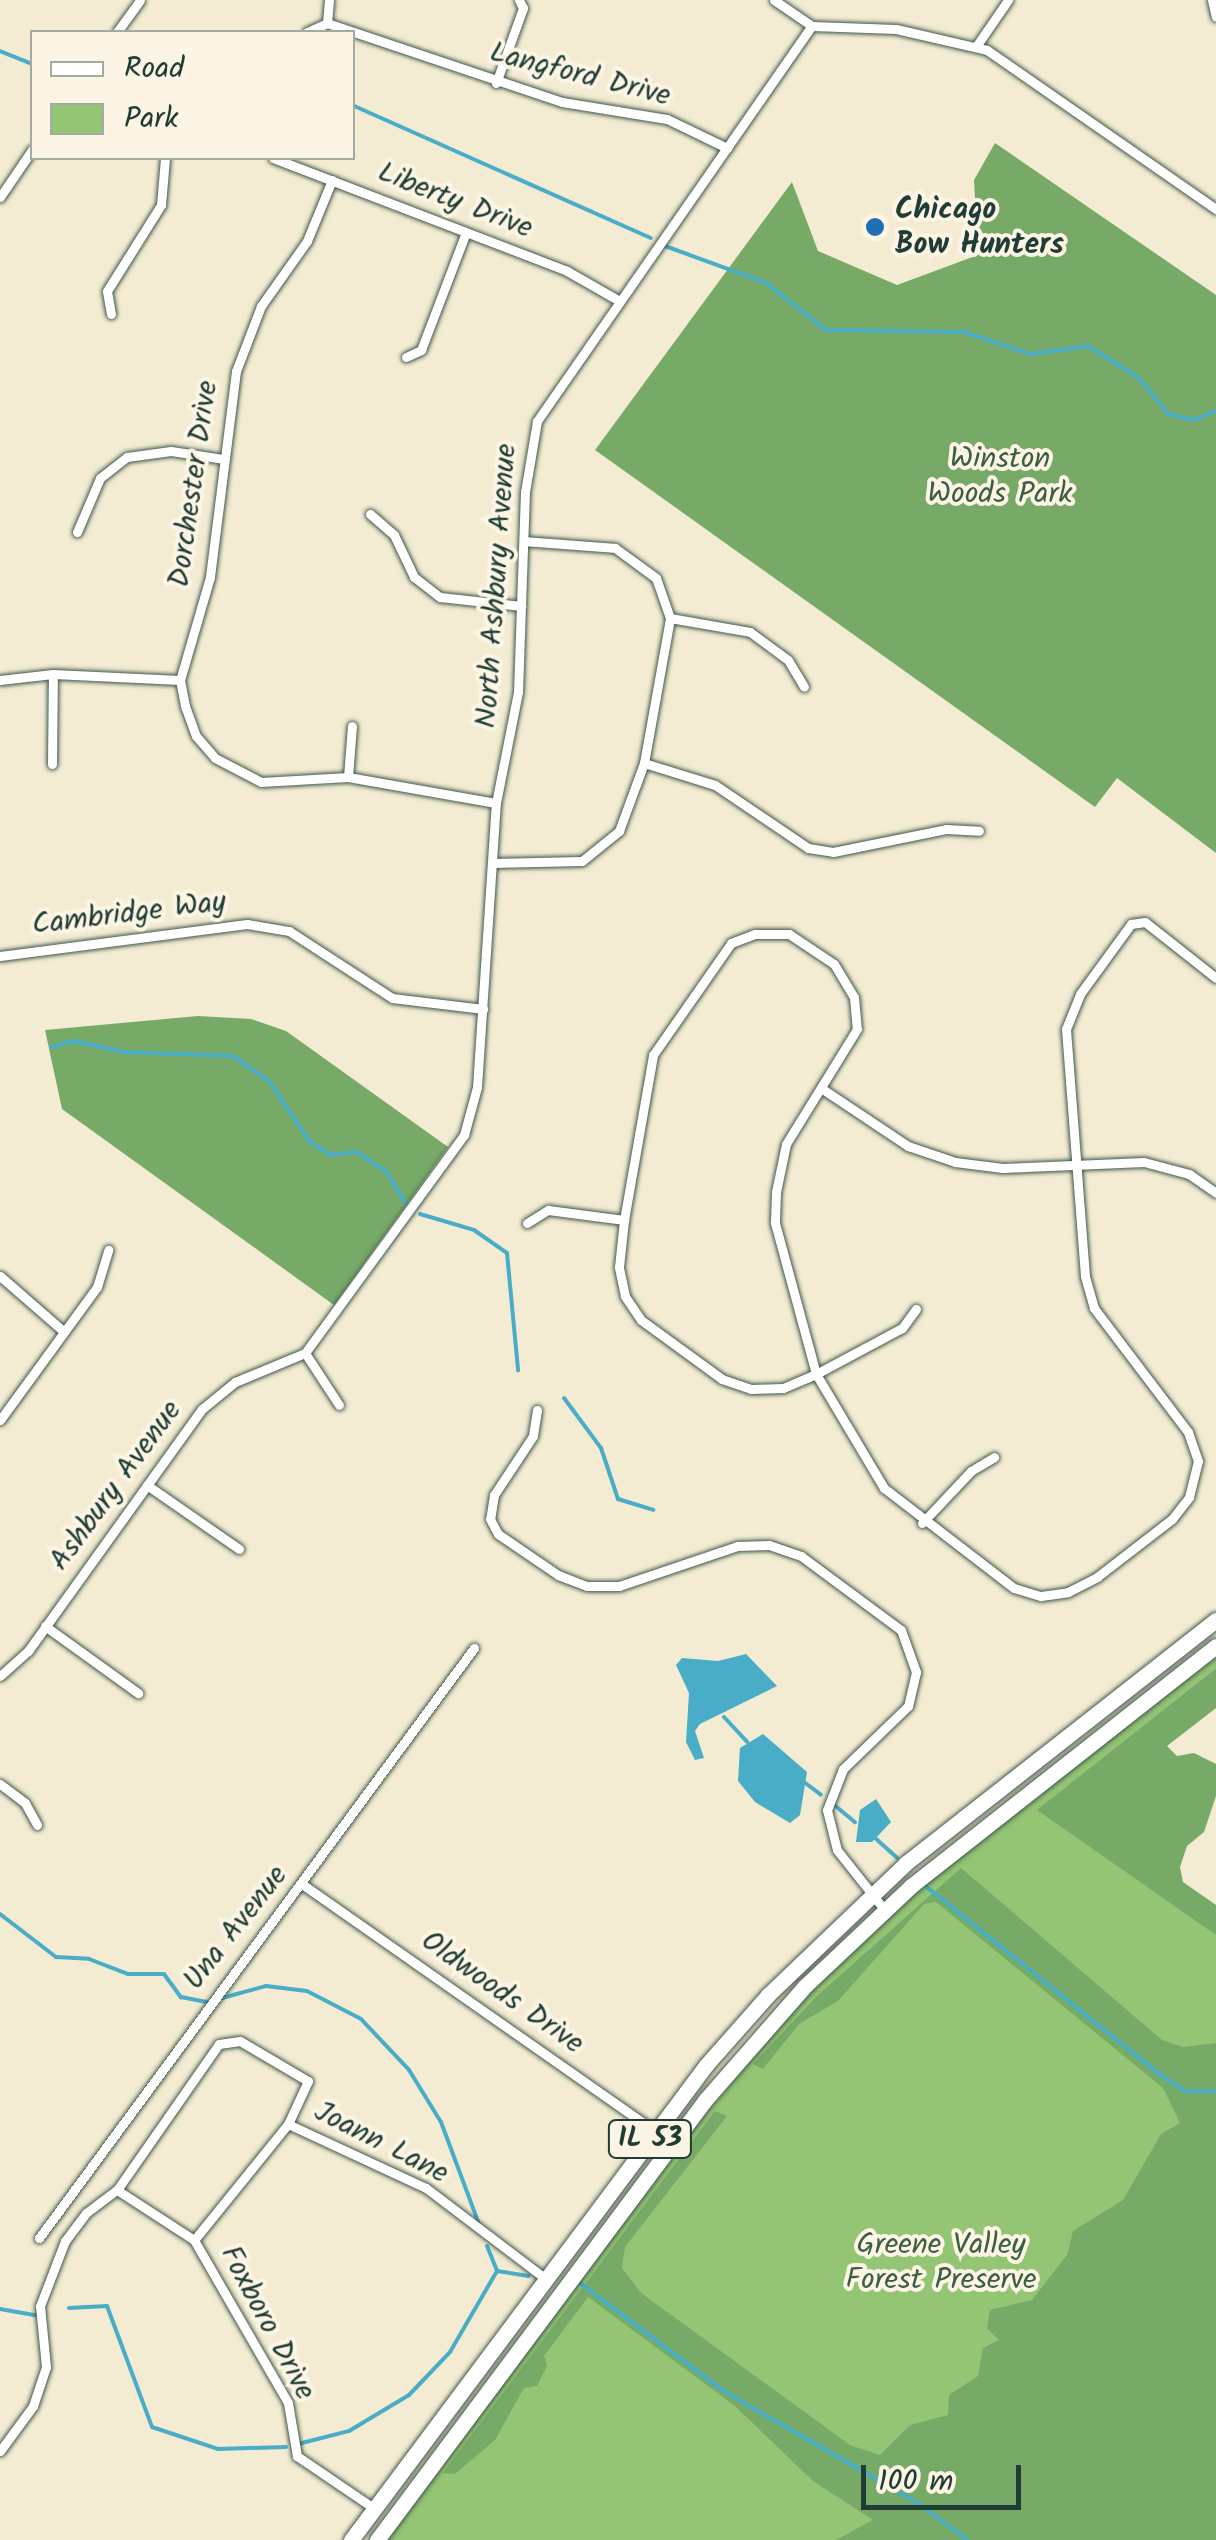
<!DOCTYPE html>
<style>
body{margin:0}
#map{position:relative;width:1216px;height:2540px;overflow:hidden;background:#f3ecd2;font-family:Kalam,sans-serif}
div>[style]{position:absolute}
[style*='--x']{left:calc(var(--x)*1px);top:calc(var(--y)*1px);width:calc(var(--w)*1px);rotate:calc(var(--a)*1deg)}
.green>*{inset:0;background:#93c575}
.forest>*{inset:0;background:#76aa66}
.water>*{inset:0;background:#49adc8}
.stream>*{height:4px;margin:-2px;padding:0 2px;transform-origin:2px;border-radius:2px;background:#49adc8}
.roads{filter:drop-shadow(0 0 2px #3f574c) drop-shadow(0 0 2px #3f574c)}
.street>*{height:9px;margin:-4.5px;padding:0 4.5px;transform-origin:4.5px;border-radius:4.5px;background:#fff}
.primary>*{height:15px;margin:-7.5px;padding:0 7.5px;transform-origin:7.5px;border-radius:7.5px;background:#fff}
.dots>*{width:28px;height:28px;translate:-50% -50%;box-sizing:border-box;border:5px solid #fcf5e5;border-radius:50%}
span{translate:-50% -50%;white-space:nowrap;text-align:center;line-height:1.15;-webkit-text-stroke:8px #fcf5e5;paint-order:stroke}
.shield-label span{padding:2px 8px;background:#fcf5e5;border:2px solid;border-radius:8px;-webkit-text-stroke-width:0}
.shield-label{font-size:28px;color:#1f3d34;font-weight:700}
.street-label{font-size:30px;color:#1f3d34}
.poi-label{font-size:30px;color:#1f3d34;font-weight:700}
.left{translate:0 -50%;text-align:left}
.park-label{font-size:30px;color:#3c5f44}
.legend{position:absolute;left:30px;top:30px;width:325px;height:130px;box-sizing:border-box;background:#fcf5e5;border:2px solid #a4ab9e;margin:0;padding:12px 18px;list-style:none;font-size:30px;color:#1f3d34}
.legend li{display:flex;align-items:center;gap:20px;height:50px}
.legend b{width:50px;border:2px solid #a4ab9e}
.scale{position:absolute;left:861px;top:2465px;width:160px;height:45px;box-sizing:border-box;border:5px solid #1f3d34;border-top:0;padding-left:12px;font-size:30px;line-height:35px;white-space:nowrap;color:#1f3d34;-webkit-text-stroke:8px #fcf5e5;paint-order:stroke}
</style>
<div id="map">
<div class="green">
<i style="clip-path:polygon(1216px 1657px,1216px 1668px,1048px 1802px,1216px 1920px,1216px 2540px,384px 2540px,703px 2117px,811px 1988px,913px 1892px)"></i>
</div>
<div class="forest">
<i style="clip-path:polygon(995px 143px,1216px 295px,1216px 853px,1117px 778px,1095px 807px,595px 450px,792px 182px,818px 251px,897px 285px,978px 255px,974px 180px)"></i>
<i style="clip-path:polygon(198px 1016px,251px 1019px,286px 1031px,448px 1147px,334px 1305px,62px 1109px,45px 1030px)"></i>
<i style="clip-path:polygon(1216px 1668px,1216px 1708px,1167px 1746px,1177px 1756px,1194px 1753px,1216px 1764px,1216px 1796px,1204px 1832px,1187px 1846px,1180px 1867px,1183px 1882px,1216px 1905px,1216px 1935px,1037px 1810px)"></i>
<i style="clip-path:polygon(961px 1868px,1162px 2040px,1183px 2047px,1216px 2043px,1216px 2540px,836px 2540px,873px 2520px,813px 2481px,735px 2406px,588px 2297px,544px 2356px,547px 2366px,537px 2386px,524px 2388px,495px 2440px,455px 2474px,443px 2473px,715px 2111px,727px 2116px,625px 2247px,622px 2268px,641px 2293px,850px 2445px,880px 2455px,910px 2425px,948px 2415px,949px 2395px,978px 2376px,983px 2348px,999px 2340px,987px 2328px,990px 2310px,1032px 2300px,1067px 2255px,1073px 2231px,1123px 2200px,1161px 2134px,1180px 2123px,1163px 2088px,936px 1902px,924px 1904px,838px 2001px,799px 2024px,763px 2069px,753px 2064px,817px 1996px)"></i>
</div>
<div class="water">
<i style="clip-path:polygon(746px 1654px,777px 1686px,700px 1724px,695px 1731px,704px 1758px,695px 1760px,686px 1742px,689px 1693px,676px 1665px,682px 1658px,718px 1661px)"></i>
<i style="clip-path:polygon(763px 1734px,807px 1772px,800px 1815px,790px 1823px,755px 1802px,738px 1781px,740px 1748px)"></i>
<i style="clip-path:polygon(876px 1799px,891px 1822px,872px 1842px,856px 1842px,860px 1810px)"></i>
</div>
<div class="stream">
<i style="--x:0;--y:51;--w:35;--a:22"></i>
<i style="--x:352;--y:105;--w:327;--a:24"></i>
<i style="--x:665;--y:246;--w:108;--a:20.1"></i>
<i style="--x:766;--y:283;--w:76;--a:38.1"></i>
<i style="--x:826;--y:330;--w:138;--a:0.8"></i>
<i style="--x:964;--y:332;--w:71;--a:18.2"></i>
<i style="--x:1031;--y:354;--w:58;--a:-8"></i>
<i style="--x:1088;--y:346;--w:60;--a:32.1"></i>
<i style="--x:1139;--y:378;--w:46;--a:51.1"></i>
<i style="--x:1168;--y:414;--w:27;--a:13"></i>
<i style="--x:1194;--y:420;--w:24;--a:-22"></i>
<i style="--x:51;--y:1047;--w:24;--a:-15"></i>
<i style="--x:74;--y:1041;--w:51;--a:12.4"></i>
<i style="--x:124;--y:1052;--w:109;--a:2.1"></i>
<i style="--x:233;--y:1056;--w:44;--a:34.8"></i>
<i style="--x:269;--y:1081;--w:73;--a:56.1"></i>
<i style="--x:310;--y:1142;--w:25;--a:32"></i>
<i style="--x:331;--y:1155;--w:25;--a:-7"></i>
<i style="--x:356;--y:1152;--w:34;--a:32"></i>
<i style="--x:385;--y:1170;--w:39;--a:58"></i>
<i style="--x:420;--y:1214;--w:56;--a:16.5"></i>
<i style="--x:474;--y:1230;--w:40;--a:34.9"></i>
<i style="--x:507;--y:1253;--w:118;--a:84.6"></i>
<i style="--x:564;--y:1398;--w:62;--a:53.5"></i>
<i style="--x:601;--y:1448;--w:54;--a:71.6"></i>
<i style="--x:618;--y:1499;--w:37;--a:17"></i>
<i style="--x:724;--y:1717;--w:34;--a:47"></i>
<i style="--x:804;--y:1782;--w:21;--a:37"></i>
<i style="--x:832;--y:1803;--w:30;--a:40"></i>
<i style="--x:874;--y:1837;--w:31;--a:42"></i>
<i style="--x:923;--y:1884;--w:307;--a:38.8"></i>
<i style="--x:1162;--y:2076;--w:27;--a:33"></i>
<i style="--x:1185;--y:2091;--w:31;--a:0"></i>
<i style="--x:0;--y:1914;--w:71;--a:37.5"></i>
<i style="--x:56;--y:1957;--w:33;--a:3"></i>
<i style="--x:89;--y:1959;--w:42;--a:21"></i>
<i style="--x:128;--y:1974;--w:36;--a:0"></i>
<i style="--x:164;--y:1974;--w:29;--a:54"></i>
<i style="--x:181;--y:1997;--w:26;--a:11"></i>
<i style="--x:222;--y:1998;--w:46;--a:-15.3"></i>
<i style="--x:266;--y:1986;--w:41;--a:7"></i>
<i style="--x:307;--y:1991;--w:61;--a:27.4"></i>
<i style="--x:361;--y:2019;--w:70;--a:46.7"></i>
<i style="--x:409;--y:2070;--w:61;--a:58.4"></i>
<i style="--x:441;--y:2122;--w:109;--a:69.6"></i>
<i style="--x:487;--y:2246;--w:27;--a:68"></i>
<i style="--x:497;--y:2271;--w:32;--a:9"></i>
<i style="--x:576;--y:2280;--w:183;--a:37"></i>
<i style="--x:722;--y:2390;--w:224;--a:30"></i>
<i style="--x:916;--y:2502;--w:64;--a:36.2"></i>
<i style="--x:69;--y:2308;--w:38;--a:-3"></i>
<i style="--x:107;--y:2306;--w:129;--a:69.6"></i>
<i style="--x:152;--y:2427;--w:70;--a:18.4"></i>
<i style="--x:218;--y:2449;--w:68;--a:-1.7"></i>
<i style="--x:0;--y:2309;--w:36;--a:10"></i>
<i style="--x:298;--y:2444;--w:53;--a:-14.3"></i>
<i style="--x:349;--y:2431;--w:70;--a:-31"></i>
<i style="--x:409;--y:2395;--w:59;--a:-46.4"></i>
<i style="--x:450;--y:2352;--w:94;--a:-59.9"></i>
</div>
<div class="roads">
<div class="street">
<i style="--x:774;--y:0;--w:46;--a:34.4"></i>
<i style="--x:812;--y:26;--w:84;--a:2"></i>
<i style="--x:896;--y:29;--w:93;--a:13"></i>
<i style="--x:987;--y:50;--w:279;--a:34.8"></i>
<i style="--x:1212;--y:0;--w:17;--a:77"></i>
<i style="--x:327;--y:23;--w:23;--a:-85"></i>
<i style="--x:117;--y:32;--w:39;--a:-54"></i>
<i style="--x:307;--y:32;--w:22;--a:-24"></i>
<i style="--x:327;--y:23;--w:248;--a:18.6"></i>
<i style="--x:562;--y:102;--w:106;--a:9.2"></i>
<i style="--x:667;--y:119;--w:67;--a:25.8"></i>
<i style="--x:977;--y:45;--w:55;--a:-55.4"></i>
<i style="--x:496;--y:83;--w:80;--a:-70.2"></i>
<i style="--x:523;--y:8;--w:9;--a:-117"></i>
<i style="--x:273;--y:158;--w:315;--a:21"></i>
<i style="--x:567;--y:271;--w:56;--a:29.7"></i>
<i style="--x:332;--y:180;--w:66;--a:112.3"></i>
<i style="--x:307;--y:241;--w:80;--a:125.3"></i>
<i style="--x:261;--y:306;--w:70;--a:111"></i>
<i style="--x:236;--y:371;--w:208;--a:97.2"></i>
<i style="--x:210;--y:577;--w:107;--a:106.2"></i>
<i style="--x:180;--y:680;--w:26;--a:79"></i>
<i style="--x:185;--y:706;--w:32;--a:70"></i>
<i style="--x:196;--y:736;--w:29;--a:49"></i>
<i style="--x:215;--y:758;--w:52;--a:27.6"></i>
<i style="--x:261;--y:782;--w:87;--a:-3.3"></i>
<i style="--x:348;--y:777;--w:150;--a:10"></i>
<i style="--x:0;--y:197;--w:57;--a:-55.8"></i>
<i style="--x:111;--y:314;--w:23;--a:-100"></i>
<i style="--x:107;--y:291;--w:102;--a:-57.9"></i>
<i style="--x:161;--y:205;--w:47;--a:-85.1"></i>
<i style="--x:406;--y:357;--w:17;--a:-25"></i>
<i style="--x:421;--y:350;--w:126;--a:-69.1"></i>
<i style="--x:370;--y:514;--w:32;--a:41"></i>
<i style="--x:394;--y:535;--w:47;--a:64.5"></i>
<i style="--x:414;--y:577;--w:33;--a:38"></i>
<i style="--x:440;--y:597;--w:82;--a:6.3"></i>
<i style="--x:77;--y:532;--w:59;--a:-66.9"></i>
<i style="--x:100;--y:478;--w:34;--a:-38"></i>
<i style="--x:127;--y:457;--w:44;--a:-7.8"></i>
<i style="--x:171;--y:451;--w:54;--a:8.6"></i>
<i style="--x:670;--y:618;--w:81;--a:9.9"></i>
<i style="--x:750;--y:632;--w:47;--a:36.4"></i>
<i style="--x:788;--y:660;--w:31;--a:59"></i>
<i style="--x:0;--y:680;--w:53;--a:-6.5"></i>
<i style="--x:53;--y:674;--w:127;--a:2.7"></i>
<i style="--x:644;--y:763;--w:74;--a:17.2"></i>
<i style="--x:715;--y:785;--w:112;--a:34.1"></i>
<i style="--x:808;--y:848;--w:25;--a:9"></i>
<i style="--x:833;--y:852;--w:115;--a:-11.5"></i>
<i style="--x:946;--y:829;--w:33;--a:3"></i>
<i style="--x:52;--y:764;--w:90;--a:-89.4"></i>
<i style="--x:348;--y:777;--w:51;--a:-85.5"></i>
<i style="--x:492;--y:863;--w:90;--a:-1.3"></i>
<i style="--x:582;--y:861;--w:48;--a:-39"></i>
<i style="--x:619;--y:831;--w:72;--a:-69.8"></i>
<i style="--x:644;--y:763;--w:147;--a:-79.8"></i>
<i style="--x:670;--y:618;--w:42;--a:-109.3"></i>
<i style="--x:656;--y:578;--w:51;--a:-143.8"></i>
<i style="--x:615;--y:548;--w:91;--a:-175.6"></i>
<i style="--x:0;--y:956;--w:249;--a:-7.4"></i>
<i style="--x:247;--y:924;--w:43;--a:9.5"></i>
<i style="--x:289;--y:931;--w:123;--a:33"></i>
<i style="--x:392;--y:998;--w:92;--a:6.9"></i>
<i style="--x:821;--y:1088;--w:105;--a:33.7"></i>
<i style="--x:908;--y:1146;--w:50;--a:18.8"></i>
<i style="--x:955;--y:1162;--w:48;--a:7.1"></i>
<i style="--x:1003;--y:1168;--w:141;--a:-2.4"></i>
<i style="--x:1144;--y:1162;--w:47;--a:14.9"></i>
<i style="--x:1189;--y:1174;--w:33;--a:35"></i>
<i style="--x:527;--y:1223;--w:25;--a:-32"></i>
<i style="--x:548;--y:1210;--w:77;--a:7.5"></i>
<i style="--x:0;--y:1276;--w:84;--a:41.1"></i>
<i style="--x:916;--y:1309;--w:24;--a:126"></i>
<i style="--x:902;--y:1328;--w:98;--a:151.9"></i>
<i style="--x:816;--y:1374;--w:36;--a:157"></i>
<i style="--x:783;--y:1388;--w:32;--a:178"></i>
<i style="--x:751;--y:1389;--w:31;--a:-161"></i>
<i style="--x:722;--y:1379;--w:100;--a:-143.9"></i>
<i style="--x:641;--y:1320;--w:29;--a:-124"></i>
<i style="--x:625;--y:1296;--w:30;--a:-102"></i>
<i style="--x:619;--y:1267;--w:47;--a:-83.9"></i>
<i style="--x:624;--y:1220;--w:168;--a:-80"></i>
<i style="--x:653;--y:1055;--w:136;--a:-55.1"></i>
<i style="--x:731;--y:943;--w:26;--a:-21"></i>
<i style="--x:755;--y:934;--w:34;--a:0"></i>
<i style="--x:789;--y:934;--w:54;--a:33.7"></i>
<i style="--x:834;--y:964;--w:39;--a:59"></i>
<i style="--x:854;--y:997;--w:32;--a:85"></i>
<i style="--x:857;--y:1029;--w:135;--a:121.7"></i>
<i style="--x:786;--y:1144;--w:49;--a:101.8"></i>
<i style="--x:776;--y:1192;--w:31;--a:92"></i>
<i style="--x:775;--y:1223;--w:156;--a:74.8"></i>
<i style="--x:816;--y:1374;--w:133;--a:59.2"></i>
<i style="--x:884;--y:1488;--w:164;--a:37.6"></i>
<i style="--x:1014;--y:1588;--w:28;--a:17"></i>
<i style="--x:1041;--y:1596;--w:27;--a:-8"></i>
<i style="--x:1068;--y:1592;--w:33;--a:-27"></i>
<i style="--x:1097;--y:1577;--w:95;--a:-37.7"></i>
<i style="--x:1172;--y:1519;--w:28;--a:-52"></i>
<i style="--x:1189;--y:1497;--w:37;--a:-76"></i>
<i style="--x:1198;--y:1461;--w:31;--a:-109"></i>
<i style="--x:1188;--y:1432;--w:156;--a:-127.2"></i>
<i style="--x:1094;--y:1308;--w:33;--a:-106"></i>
<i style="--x:1085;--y:1276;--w:248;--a:-94.4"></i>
<i style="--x:1066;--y:1029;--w:38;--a:-68"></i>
<i style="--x:1080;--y:994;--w:87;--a:-53.9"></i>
<i style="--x:1131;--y:924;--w:14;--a:-8"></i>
<i style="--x:1145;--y:922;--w:90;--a:38.3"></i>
<i style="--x:305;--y:1353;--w:62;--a:56.8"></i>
<i style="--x:537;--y:1410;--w:26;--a:99"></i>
<i style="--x:533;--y:1436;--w:71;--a:123.5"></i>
<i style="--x:494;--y:1495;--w:24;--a:99"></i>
<i style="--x:490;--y:1519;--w:17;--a:62"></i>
<i style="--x:498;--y:1534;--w:73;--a:34.3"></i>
<i style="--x:558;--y:1575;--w:31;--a:21"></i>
<i style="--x:587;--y:1586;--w:32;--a:0"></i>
<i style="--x:619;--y:1586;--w:125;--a:-18.7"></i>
<i style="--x:737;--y:1546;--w:32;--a:-2"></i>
<i style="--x:769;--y:1545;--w:34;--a:19"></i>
<i style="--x:801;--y:1556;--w:124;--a:36.5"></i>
<i style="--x:901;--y:1630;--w:45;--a:70.3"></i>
<i style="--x:916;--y:1672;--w:35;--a:103"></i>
<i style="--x:908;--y:1706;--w:91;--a:135.9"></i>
<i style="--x:843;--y:1769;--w:44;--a:111.3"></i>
<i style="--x:827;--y:1810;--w:41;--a:76"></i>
<i style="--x:837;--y:1850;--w:75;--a:51.5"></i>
<i style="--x:0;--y:1420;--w:165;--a:-53.9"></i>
<i style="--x:97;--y:1287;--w:39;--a:-73"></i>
<i style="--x:147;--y:1485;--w:112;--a:34.8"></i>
<i style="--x:922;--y:1523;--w:71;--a:-46.7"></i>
<i style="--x:971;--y:1471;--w:27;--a:-31"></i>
<i style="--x:45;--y:1626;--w:115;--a:35.8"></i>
<i style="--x:0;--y:1676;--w:38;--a:-42"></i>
<i style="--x:28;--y:1651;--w:298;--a:-54.3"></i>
<i style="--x:202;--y:1409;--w:43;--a:-39.3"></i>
<i style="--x:235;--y:1382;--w:76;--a:-22.5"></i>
<i style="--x:305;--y:1353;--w:270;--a:-53.9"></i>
<i style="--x:464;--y:1135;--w:50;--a:-74.8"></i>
<i style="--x:477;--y:1087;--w:285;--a:-86.2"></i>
<i style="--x:496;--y:803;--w:113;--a:-78.8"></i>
<i style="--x:518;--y:692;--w:200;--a:-88"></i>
<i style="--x:525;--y:492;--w:72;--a:-80.4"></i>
<i style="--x:537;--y:421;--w:481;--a:-55.2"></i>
<i style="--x:0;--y:1784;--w:31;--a:37"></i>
<i style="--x:25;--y:1803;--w:25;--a:61"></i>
<i style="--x:302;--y:1884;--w:452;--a:35"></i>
<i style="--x:288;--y:2124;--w:152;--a:24.9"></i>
<i style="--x:426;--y:2188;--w:151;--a:37.2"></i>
<i style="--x:117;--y:2190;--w:92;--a:33"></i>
<i style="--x:194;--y:2240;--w:188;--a:60"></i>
<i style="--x:288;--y:2403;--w:54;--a:80.4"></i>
<i style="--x:297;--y:2456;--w:94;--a:34.2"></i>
<i style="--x:39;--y:2238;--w:733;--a:-53.6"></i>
<i style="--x:0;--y:2451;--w:56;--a:-53.7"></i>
<i style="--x:33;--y:2406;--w:41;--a:-71.6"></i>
<i style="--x:46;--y:2367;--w:61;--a:-95.6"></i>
<i style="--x:40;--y:2306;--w:70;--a:-69"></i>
<i style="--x:65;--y:2241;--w:35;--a:-53"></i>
<i style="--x:86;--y:2213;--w:39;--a:-37"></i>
<i style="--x:117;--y:2190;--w:178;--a:-55.1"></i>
<i style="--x:219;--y:2044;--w:21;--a:-8"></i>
<i style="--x:240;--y:2041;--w:79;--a:30.5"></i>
<i style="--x:308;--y:2081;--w:47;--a:114.9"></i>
<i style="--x:288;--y:2124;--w:149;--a:129"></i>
</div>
<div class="primary">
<i style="--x:351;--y:2540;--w:594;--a:-53.21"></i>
<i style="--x:707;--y:2064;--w:92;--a:-48.5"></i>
<i style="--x:768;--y:1995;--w:191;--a:-43.7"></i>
<i style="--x:906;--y:1863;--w:394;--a:-38.1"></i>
<i style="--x:377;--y:2540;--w:550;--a:-53.28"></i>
<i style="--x:706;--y:2099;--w:150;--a:-48.8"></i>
<i style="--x:805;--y:1986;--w:146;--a:-43.3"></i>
<i style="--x:911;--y:1886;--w:388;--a:-38.2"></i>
</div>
</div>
<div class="dots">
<i style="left:875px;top:227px;background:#1f6fb2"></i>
</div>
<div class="shield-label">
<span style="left:650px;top:2139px">IL 53</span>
</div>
<div class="street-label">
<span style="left:580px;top:75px;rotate:14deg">Langford Drive</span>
<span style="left:455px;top:201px;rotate:21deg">Liberty Drive</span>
<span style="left:194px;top:484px;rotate:-82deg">Dorchester Drive</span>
<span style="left:497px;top:586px;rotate:-86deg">North Ashbury Avenue</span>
<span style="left:129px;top:914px;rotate:-7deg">Cambridge Way</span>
<span style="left:116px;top:1486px;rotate:-54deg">Ashbury Avenue</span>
<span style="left:236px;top:1928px;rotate:-52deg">Una Avenue</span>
<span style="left:502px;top:1993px;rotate:35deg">Oldwoods Drive</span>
<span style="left:381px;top:2143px;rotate:27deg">Joann Lane</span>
<span style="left:267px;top:2323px;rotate:62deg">Foxboro Drive</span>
</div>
<div class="poi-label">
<span class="left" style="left:895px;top:227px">Chicago<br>Bow Hunters</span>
</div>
<div class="park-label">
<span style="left:1000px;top:476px">Winston<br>Woods Park</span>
<span style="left:941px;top:2262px">Greene Valley<br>Forest Preserve</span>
</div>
<ul class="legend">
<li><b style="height:12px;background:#fff"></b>Road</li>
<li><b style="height:28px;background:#93c575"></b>Park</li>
</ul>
<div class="scale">100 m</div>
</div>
